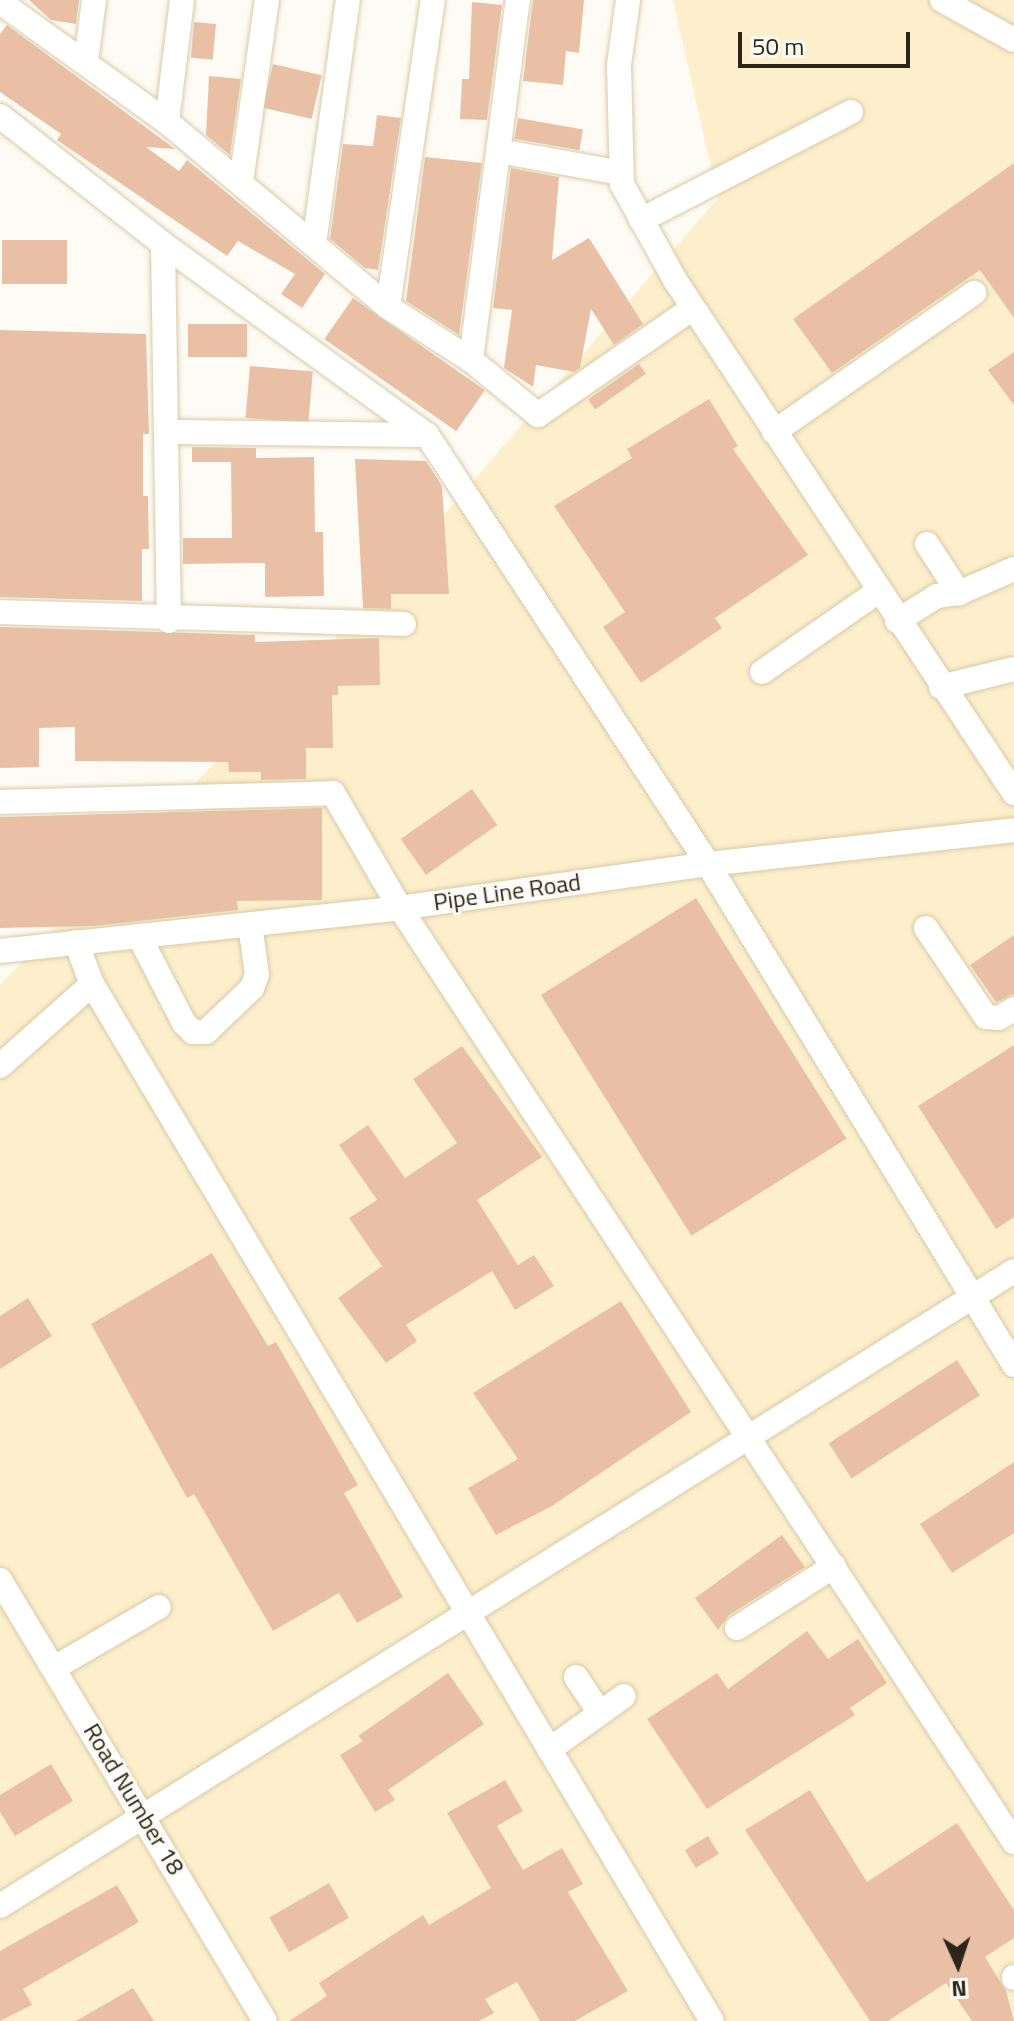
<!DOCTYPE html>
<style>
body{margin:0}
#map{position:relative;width:1014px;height:2021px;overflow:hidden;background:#fefbf4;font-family:"Titillium Web",sans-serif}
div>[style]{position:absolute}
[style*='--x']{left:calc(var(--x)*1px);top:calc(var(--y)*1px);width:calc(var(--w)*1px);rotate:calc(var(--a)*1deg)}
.built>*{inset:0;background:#fdefcc}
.building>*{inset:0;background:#e9c0a5;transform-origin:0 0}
.roads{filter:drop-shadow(0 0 2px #d9caa7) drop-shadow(0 0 2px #d9caa7)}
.minor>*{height:24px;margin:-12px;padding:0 12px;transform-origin:12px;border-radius:12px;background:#fff}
span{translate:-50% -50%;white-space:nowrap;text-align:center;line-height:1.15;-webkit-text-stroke:6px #fefbf4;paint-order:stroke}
.street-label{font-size:24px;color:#2b2618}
.north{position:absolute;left:918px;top:1925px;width:80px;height:80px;-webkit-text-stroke:6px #fefbf4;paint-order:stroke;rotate:177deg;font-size:22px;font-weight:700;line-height:32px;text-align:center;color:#2b2618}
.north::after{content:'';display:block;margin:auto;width:28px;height:36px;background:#2b2618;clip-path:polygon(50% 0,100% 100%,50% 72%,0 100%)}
.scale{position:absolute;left:738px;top:32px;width:172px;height:36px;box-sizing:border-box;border:4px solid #2b2618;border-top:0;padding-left:10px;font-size:24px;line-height:28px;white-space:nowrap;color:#2b2618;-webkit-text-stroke:6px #fefbf4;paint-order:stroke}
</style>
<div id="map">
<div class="built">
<i style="clip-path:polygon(673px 0,1014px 0,1014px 2021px,0 2021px,0 985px,353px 620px,718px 198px)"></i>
</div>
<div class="building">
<i style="clip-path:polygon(29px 0,79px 0,76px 24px,51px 20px)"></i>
<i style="clip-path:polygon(533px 0,584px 0,579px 53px,566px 51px,563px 85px,523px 81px)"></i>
<i style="clip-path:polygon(472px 2px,502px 5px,487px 120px,460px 119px,462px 79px,469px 79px)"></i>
<i style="left:194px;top:22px;width:22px;height:36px;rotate:5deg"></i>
<i style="clip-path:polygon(7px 25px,175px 149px,146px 147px,179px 171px,187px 160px,325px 274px,302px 308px,281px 294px,295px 274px,238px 241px,227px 256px,57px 140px,61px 134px,0 92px,0 34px)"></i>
<i style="left:273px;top:64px;width:50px;height:45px;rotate:13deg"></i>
<i style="clip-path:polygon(209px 76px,241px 79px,230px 155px,206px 135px)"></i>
<i style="clip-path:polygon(377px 115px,401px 118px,378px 270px,365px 268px,330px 239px,343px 144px,373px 146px)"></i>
<i style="left:518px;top:118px;width:66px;height:21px;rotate:10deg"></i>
<i style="clip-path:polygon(425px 157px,482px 163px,459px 335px,406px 301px)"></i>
<i style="clip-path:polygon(1014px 163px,1014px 318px,980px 270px,832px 373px,793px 319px)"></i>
<i style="clip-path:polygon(511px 168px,559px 177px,552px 260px,589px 238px,643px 324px,614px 345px,591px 309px,580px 368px,574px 372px,536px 365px,533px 387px,504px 368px,512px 310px,493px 308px)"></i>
<i style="left:2px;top:240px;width:65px;height:44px"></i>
<i style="left:353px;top:298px;width:161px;height:50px;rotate:35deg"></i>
<i style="left:188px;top:324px;width:59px;height:33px"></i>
<i style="clip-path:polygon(0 330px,146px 334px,149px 434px,143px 434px,143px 496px,148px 496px,149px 549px,142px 549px,142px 601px,0 597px)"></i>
<i style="clip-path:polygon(1014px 352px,1014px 405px,988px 370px)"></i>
<i style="left:639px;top:364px;width:12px;height:62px;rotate:55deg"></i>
<i style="left:250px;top:366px;width:63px;height:52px;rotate:5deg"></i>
<i style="clip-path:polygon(709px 399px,738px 446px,733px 449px,808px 555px,715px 618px,722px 628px,641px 683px,603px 627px,625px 612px,554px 506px,632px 458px,627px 449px)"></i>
<i style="clip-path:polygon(192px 447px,256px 448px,256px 458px,314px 457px,315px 532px,323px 532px,324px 596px,265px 597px,265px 563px,183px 564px,183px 538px,232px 538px,231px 462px,192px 462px)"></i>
<i style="clip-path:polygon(355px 459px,426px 461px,442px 486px,449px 594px,391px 594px,391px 609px,363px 608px)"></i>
<i style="clip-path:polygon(0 627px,255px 635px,255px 642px,379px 638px,380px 685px,338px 686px,338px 695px,332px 695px,333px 748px,306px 748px,306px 779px,261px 780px,261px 772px,229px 772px,228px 762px,75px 761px,75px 727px,39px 728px,39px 767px,0 768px)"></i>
<i style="left:472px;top:789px;width:44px;height:87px;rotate:55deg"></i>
<i style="clip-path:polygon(322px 808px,322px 900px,237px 901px,238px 910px,94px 926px,0 928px,0 817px)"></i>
<i style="left:696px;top:898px;width:284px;height:183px;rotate:58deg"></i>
<i style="clip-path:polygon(1014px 935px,1014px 994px,996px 1002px,970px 965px)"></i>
<i style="clip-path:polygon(1014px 1045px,1014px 1217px,996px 1229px,918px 1106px)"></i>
<i style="clip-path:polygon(462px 1046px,542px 1157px,477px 1200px,518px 1265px,534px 1255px,554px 1286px,515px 1310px,492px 1271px,406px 1325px,417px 1341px,386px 1363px,338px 1298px,382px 1266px,349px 1218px,377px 1200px,339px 1145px,368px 1125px,405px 1178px,457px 1143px,413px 1079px)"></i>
<i style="clip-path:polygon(212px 1253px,268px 1346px,276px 1342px,358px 1485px,344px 1493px,403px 1597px,357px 1623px,339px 1593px,273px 1631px,194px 1494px,187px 1498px,91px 1324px)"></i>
<i style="clip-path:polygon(28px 1298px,52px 1336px,0 1369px,0 1316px)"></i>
<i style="clip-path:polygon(621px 1301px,691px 1412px,552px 1506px,496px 1535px,468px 1488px,518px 1459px,473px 1393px)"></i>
<i style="left:957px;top:1360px;width:42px;height:153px;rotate:57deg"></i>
<i style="clip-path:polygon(1014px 1462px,1014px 1533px,952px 1573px,920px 1524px)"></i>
<i style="clip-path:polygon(782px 1535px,805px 1567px,729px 1615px,718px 1630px,695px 1598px)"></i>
<i style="clip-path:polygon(807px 1631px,828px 1659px,858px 1639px,887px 1683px,850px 1708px,855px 1715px,707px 1809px,647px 1719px,717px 1673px,728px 1689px)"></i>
<i style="clip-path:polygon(448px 1673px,484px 1724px,388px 1790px,395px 1800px,375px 1812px,340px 1755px,363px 1741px,358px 1736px)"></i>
<i style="clip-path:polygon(51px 1764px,73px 1801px,15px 1836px,0 1812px,0 1795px)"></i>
<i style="clip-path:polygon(505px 1780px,523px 1811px,497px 1826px,523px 1870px,562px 1848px,583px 1884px,568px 1892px,628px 1991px,575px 2021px,540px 2021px,517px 1982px,485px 1999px,494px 2013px,479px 2021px,289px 2021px,327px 1996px,319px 1983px,423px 1915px,429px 1925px,491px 1888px,447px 1813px)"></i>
<i style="clip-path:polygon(810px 1790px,867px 1882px,957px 1823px,1014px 1910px,1014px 1938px,985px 1957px,1006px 1991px,1014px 2021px,972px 2021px,946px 1983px,888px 2021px,870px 2021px,745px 1830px)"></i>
<i style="left:708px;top:1836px;width:21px;height:27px;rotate:59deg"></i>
<i style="left:329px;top:1883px;width:40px;height:69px;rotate:60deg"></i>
<i style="clip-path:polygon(117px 1885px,139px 1922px,23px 1989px,32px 2005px,0 2021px,0 1951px)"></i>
<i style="clip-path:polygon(133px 1988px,154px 2021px,76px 2021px)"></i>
</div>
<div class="roads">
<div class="minor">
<i style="--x:628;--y:0;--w:66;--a:97.9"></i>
<i style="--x:619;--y:65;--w:119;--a:88.6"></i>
<i style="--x:622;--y:184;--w:110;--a:61.1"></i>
<i style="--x:675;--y:280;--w:615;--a:56.54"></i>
<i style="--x:942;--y:0;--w:82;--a:29.1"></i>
<i style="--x:0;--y:2;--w:206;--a:35.7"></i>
<i style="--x:167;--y:122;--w:288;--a:39.9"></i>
<i style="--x:388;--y:307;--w:98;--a:32.6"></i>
<i style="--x:471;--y:360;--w:87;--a:39.4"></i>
<i style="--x:538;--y:415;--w:188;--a:-34.6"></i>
<i style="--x:86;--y:61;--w:62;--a:-82.5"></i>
<i style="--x:0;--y:116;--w:207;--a:38.1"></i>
<i style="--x:163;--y:244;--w:326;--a:35.9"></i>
<i style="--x:427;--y:435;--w:513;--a:56.77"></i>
<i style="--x:708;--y:864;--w:587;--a:58.58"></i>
<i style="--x:167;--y:122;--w:123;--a:-83"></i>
<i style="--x:499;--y:151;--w:124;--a:10.2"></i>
<i style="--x:241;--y:182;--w:184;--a:-81.9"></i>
<i style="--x:641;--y:220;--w:236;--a:-27.2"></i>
<i style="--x:163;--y:244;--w:377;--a:89.1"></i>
<i style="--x:314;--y:244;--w:246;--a:-82.1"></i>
<i style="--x:388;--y:307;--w:310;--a:-81.7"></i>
<i style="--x:471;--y:360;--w:363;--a:-82.6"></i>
<i style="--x:167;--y:432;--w:260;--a:0.7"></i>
<i style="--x:774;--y:432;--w:244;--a:-34.8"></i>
<i style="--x:927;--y:544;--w:59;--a:56.9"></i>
<i style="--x:0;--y:612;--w:404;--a:1.7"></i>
<i style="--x:897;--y:621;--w:47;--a:-32"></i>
<i style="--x:937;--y:596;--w:22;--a:-8"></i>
<i style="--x:959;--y:593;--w:60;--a:-23.6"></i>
<i style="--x:762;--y:672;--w:140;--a:-34.8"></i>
<i style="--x:941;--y:687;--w:75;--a:-13.9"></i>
<i style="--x:0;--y:802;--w:333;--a:-1.5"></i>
<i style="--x:333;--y:793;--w:133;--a:59.8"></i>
<i style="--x:400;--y:908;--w:1118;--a:56.68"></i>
<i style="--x:926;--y:928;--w:107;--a:56"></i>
<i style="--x:986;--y:1017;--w:13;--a:4"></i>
<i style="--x:999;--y:1018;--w:17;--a:-31"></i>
<i style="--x:139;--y:936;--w:98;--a:62.7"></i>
<i style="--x:184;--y:1023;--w:13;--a:45"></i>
<i style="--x:193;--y:1032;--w:13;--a:0"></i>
<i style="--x:206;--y:1032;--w:64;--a:-43.7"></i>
<i style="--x:252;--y:988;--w:14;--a:-69"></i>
<i style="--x:257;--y:975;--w:51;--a:-97.8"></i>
<i style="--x:76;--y:942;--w:45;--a:69.1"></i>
<i style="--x:92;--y:984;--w:1208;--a:59.13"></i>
<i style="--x:0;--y:951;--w:402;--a:-6.1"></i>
<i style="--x:400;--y:908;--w:311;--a:-8.1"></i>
<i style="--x:708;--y:864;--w:308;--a:-6.3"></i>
<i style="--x:0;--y:1066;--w:123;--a:-41.7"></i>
<i style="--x:0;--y:1580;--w:514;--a:59"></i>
<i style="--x:737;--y:1628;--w:115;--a:-32.6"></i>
<i style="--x:54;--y:1668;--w:121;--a:-30.2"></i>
<i style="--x:576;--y:1677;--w:43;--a:56.3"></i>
<i style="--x:549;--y:1750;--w:92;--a:-35.8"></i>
<i style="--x:0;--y:1906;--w:1196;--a:-32.06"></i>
<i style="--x:1014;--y:1977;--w:1;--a:90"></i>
</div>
</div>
<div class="street-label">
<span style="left:507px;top:892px;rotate:-8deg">Pipe Line Road</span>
<span style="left:134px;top:1799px;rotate:59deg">Road Number 18</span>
</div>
<div class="north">N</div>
<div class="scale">50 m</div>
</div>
